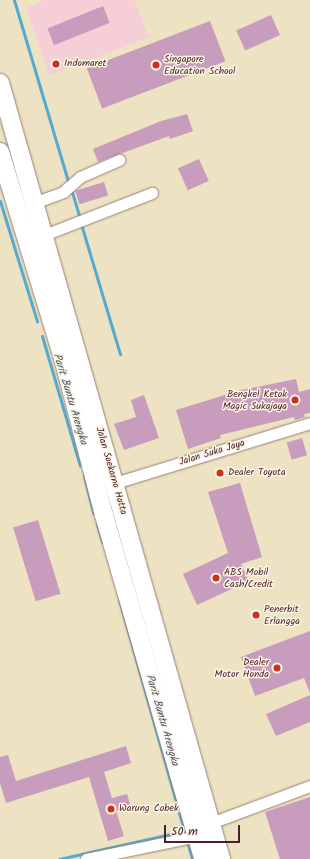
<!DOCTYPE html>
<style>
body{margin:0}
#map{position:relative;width:310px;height:859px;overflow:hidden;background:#ede2c1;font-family:Kalam,sans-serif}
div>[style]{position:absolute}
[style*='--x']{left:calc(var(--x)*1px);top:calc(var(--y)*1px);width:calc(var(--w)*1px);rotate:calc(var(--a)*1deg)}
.built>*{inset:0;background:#f6cfd6}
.stream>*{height:3px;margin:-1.5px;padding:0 1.5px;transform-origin:1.5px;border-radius:1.5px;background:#54aad1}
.building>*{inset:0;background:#c89cbc;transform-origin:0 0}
.roads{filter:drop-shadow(0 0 1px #9c8076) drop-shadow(0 0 1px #9c8076)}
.street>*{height:11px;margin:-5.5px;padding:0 5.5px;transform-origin:5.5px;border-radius:5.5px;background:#fff}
.primary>*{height:18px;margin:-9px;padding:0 9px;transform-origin:9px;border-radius:9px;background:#fff}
.dots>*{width:11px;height:11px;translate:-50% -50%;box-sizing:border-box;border:2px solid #fcf5e5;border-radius:50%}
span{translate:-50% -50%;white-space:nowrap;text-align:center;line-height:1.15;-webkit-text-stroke:3px #fcf5e5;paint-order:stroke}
.poi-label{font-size:10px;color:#4a1f2b}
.left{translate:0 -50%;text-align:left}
.right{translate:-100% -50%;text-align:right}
.street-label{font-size:10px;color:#4a1f2b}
.water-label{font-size:11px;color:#4e576d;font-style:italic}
.scale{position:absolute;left:164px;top:825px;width:76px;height:18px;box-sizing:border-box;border:2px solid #4a1f2b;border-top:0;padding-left:5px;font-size:12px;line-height:14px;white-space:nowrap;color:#4a1f2b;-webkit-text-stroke:3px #fcf5e5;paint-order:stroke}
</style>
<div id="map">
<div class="built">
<i style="clip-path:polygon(45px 0,134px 0,149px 37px,49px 76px,26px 8px)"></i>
</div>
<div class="stream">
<i style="--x:14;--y:0;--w:192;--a:73.4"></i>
<i style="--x:71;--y:189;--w:30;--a:73"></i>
<i style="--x:0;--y:201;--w:126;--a:72.9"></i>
<i style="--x:81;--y:224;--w:136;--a:73.3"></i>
<i style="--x:42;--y:336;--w:135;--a:73.7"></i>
<i style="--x:84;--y:476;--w:38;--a:76"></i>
<i style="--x:97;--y:524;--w:19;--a:74"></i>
<i style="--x:119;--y:599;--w:270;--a:74.3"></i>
<i style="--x:59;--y:859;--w:128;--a:-12.6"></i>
</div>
<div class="building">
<i style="left:103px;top:6px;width:18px;height:60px;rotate:68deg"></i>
<i style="left:271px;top:15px;width:22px;height:38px;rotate:66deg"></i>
<i style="left:210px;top:21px;width:43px;height:132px;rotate:69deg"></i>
<i style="clip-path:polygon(187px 114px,193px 131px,170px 139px,169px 136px,98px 162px,93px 149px,161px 121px)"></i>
<i style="left:199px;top:159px;width:24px;height:23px;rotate:66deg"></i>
<i style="left:104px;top:182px;width:14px;height:30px;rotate:73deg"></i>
<i style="clip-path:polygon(296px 379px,299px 392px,310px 389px,310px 413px,304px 414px,305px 417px,295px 420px,294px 417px,220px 435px,221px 438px,188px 449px,176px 410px,241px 390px)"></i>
<i style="clip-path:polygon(144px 395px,159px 438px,124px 450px,114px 424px,136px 417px,131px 400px)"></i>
<i style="left:302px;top:438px;width:18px;height:16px;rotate:74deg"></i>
<i style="clip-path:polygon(240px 483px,262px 557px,241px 564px,249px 581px,197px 605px,183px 574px,228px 553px,208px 492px)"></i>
<i style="left:38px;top:520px;width:77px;height:26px;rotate:73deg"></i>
<i style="clip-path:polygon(310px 631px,310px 693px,304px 678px,255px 696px,241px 657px)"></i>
<i style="clip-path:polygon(310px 695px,310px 722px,276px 736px,266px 714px)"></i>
<i style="clip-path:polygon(126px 746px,131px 763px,104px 772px,112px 798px,127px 794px,131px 807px,116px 811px,124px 836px,108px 841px,89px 777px,6px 803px,0 783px,0 757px,8px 755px,16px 781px)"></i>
<i style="clip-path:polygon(310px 797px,310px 859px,280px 859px,265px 812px)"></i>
</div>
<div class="roads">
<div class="street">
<i style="--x:36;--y:202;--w:29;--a:-20"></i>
<i style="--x:63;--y:192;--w:23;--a:-41"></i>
<i style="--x:80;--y:177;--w:43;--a:-23.6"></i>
<i style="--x:44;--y:235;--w:116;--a:-21.3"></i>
<i style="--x:115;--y:483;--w:204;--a:-17.1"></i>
<i style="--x:211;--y:823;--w:106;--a:-20.5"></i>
<i style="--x:86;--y:859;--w:113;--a:-11.7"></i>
</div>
<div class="primary">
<i style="--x:0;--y:83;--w:807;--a:74.1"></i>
<i style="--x:0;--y:152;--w:215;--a:73"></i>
<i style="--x:63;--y:358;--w:162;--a:75.4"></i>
<i style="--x:104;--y:515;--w:358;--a:73.9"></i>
</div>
</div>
<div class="dots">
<i style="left:56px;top:64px;background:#c8321e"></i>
<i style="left:156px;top:65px;background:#c8321e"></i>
<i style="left:295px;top:400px;background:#c8321e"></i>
<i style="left:220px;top:473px;background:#c8321e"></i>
<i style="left:216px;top:578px;background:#c8321e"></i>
<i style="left:256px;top:615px;background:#c8321e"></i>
<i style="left:277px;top:668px;background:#c8321e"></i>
<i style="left:111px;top:809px;background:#c8321e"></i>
</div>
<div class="poi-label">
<span class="left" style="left:164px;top:65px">Singapore<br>Education School</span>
<span class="left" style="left:64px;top:64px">Indomaret</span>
<span class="right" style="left:287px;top:400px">Bengkel Ketok<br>Magic Sukajaya</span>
<span class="left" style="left:228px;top:473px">Dealer Toyota</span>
<span class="left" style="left:224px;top:578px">ABS Mobil<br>Cash/Credit</span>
<span class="left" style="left:264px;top:615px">Penerbit<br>Erlangga</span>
<span class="right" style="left:269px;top:668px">Dealer<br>Motor Honda</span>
<span class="left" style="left:119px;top:809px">Warung Cobek</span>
</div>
<div class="street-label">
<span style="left:212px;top:453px;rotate:-17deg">Jalan Suka Jaya</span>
<span style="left:111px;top:471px;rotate:74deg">Jalan Soekarno Hatta</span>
</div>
<div class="water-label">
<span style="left:70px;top:399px;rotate:73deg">Parit Buntu Arengka</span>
<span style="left:162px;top:720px;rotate:74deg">Parit Buntu Arengka</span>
</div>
<div class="scale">50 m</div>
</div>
